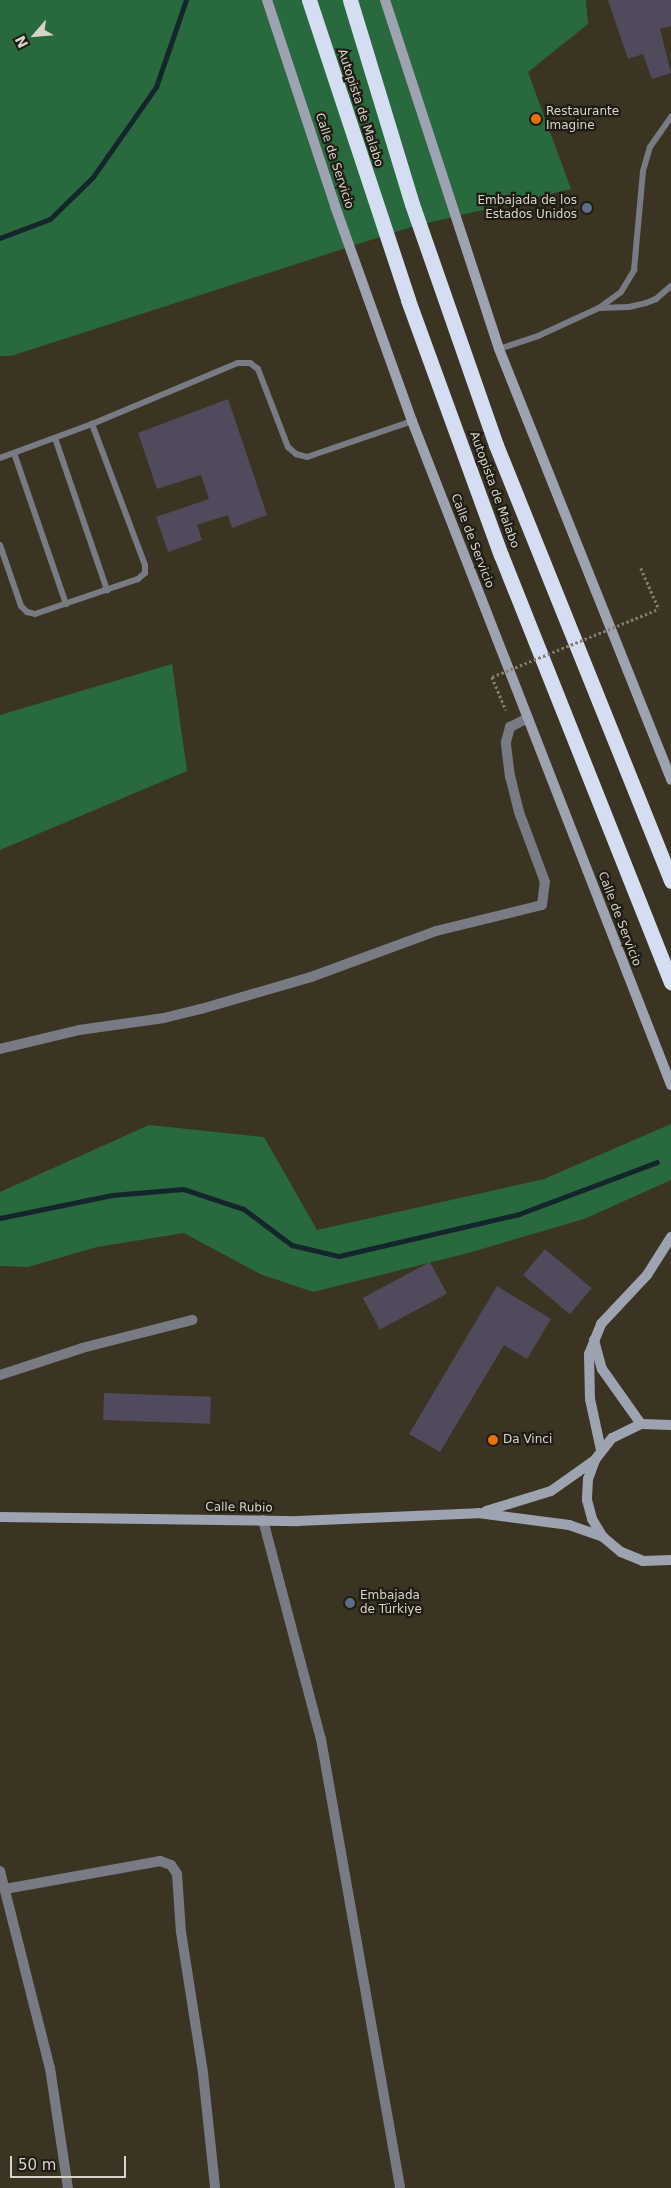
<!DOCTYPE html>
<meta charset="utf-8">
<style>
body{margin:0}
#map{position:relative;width:671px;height:2188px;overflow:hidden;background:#3b3423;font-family:"DejaVu Sans",sans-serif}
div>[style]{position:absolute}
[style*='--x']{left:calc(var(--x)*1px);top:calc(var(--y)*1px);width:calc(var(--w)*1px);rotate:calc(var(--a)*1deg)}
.green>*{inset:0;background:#29693e}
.stream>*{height:4.5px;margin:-2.25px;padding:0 2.25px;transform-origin:2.25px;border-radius:2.25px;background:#14262b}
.building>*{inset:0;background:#504a5c;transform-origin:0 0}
.path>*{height:2.5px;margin-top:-1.25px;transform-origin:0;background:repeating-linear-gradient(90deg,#837d6f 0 2.5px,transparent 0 5px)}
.lane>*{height:6px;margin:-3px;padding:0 3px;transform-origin:3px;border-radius:3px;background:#787b84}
.street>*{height:10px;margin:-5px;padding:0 5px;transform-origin:5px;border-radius:5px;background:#787b84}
.secondary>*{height:10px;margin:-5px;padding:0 5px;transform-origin:5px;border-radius:5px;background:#9da3b0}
.highway>*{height:15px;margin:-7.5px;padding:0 7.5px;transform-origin:7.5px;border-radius:7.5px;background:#d4ddf2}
.path-bridge>*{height:2.5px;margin-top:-1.25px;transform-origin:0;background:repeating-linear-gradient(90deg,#837d6f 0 2.5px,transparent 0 5px)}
.dots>*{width:14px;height:14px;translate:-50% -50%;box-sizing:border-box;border:2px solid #1f1c14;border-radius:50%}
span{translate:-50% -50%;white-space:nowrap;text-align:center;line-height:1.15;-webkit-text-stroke:4.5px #1f1c14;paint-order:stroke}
.street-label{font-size:12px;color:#d8d4c9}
.poi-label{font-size:12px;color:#d8d4c9}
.left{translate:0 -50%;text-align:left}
.right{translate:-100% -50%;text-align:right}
.north{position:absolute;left:10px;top:10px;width:50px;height:50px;-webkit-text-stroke:4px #1f1c14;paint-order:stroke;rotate:243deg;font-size:14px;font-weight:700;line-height:20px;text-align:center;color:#d8d4c9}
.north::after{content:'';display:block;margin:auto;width:18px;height:22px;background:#d8d4c9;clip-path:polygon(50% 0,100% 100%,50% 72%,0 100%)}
.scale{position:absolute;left:10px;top:2156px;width:116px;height:22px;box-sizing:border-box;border:2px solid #d8d4c9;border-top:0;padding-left:6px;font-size:15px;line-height:18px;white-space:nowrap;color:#d8d4c9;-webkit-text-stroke:4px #1f1c14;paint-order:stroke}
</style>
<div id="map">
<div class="green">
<i style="clip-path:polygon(0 0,586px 0,588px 24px,528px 72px,571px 189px,411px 227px,11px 356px,0 356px)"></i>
<i style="clip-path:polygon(172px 664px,187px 771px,0 850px,0 715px)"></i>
<i style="clip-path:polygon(671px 1124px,671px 1180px,584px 1219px,468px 1253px,313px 1292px,260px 1274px,184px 1233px,97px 1247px,28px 1267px,0 1266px,0 1192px,149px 1125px,264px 1137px,317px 1230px,544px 1179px)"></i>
</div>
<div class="stream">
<i style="--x:0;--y:238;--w:53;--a:-20.8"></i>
<i style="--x:50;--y:219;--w:60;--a:-44.3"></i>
<i style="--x:93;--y:177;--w:110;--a:-55"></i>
<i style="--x:156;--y:87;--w:92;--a:-71"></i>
<i style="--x:0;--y:1218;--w:114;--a:-11.6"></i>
<i style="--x:112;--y:1195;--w:71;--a:-4.8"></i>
<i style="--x:183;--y:1189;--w:64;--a:18.2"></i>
<i style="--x:244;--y:1209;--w:60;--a:36.9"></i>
<i style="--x:292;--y:1245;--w:48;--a:13.2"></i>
<i style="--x:339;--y:1256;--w:185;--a:-13.1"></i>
<i style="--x:519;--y:1214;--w:147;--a:-20.6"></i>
</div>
<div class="building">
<i style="clip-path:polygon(608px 0,671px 0,671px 26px,660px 29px,671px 73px,652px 79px,643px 54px,628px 59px)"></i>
<i style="clip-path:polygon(228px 399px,267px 515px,232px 528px,228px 515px,197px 525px,202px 540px,168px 552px,156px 517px,209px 499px,201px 475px,157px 489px,138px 433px)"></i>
<i style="left:545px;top:1249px;width:61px;height:34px;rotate:40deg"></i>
<i style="left:430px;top:1262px;width:36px;height:76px;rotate:62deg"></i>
<i style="clip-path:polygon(497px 1286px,551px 1319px,527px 1359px,504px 1345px,440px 1452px,409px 1434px)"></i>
<i style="left:104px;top:1393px;width:107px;height:27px;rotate:2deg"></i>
</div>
<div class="path">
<i style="--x:641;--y:568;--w:45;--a:66.3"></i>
<i style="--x:492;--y:677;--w:36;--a:67"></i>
</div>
<div class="lane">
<i style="--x:599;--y:308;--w:30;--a:-2"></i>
<i style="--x:629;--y:307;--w:17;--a:-13"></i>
<i style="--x:646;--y:303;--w:11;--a:-22"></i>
<i style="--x:656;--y:299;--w:20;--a:-41"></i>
<i style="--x:499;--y:349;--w:41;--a:-18.4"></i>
<i style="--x:538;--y:336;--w:67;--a:-24.7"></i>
<i style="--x:599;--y:308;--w:27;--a:-36"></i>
<i style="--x:621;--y:292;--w:26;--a:-59"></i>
<i style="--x:634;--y:270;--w:99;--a:-84.8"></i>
<i style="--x:643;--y:171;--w:25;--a:-74"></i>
<i style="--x:650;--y:147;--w:37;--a:-55"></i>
<i style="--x:55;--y:438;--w:161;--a:71.1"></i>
<i style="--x:14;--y:453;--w:160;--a:71"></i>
<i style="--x:0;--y:458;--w:98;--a:-20.3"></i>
<i style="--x:92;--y:424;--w:158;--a:-22.7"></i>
<i style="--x:238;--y:363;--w:12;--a:0"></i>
<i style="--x:250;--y:363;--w:10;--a:37"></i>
<i style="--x:258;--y:369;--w:84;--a:69"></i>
<i style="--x:288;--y:447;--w:11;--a:41"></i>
<i style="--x:296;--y:454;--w:11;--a:15"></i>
<i style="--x:307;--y:457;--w:111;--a:-18.9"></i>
<i style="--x:0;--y:545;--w:65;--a:71"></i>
<i style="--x:21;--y:606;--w:8;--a:45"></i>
<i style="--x:27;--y:612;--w:8;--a:14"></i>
<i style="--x:35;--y:614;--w:109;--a:-18.8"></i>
<i style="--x:138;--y:579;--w:9;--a:-41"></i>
<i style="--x:145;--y:573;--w:8;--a:-90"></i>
<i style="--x:145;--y:565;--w:151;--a:-110.6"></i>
</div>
<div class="street">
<i style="--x:0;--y:1049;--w:81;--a:-13.5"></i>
<i style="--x:79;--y:1030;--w:86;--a:-8"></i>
<i style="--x:164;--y:1018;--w:38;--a:-14"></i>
<i style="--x:201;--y:1009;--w:115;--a:-16.2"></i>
<i style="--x:311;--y:977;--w:133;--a:-20.2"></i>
<i style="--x:436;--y:931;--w:109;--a:-13.8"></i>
<i style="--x:542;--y:905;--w:23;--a:-83"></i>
<i style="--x:545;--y:882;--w:75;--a:-110.4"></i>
<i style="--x:519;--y:812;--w:36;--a:-104"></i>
<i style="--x:510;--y:777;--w:35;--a:-97"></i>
<i style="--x:506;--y:742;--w:16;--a:-75"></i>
<i style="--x:510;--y:727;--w:20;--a:-27"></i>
<i style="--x:0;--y:1375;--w:86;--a:-18.2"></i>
<i style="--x:82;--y:1348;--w:114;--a:-14.3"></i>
<i style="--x:263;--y:1520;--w:227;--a:75.2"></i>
<i style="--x:321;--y:1739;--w:456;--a:80"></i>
<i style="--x:0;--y:1871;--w:203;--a:75.8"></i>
<i style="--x:50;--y:2068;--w:121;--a:81.5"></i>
<i style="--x:5;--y:1889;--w:158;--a:-10.2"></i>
<i style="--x:160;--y:1861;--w:12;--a:20"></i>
<i style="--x:171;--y:1865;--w:11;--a:56"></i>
<i style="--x:177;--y:1874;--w:58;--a:86.1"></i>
<i style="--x:181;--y:1932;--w:143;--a:81.1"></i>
<i style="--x:203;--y:2073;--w:116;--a:84"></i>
</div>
<div class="secondary">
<i style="--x:267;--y:0;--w:217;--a:71.7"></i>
<i style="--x:335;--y:206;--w:228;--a:70.3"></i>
<i style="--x:412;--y:421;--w:713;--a:68.69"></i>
<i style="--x:385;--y:0;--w:367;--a:71.9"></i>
<i style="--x:499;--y:349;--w:464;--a:68.2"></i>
<i style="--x:594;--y:1340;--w:30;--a:75"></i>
<i style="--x:602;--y:1369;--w:67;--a:54.7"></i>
<i style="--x:671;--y:1425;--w:30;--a:-178"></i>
<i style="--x:641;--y:1424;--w:32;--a:154"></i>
<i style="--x:612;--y:1438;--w:28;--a:128"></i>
<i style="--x:595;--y:1460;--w:20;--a:110"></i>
<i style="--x:588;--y:1479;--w:21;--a:93"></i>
<i style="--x:587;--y:1500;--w:20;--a:75"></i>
<i style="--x:592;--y:1519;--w:21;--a:59"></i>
<i style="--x:603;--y:1537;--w:23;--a:40"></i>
<i style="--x:621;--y:1552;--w:24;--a:22"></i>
<i style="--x:643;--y:1561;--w:28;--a:-2"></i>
<i style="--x:601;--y:1450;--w:52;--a:-102.2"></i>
<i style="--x:590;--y:1399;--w:45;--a:-91.3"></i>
<i style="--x:589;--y:1354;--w:32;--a:-68"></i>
<i style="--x:601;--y:1324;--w:67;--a:-46.8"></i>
<i style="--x:647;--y:1275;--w:45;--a:-57.7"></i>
<i style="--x:486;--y:1511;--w:68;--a:-17.1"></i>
<i style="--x:551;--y:1491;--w:54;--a:-35.2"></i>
<i style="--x:0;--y:1517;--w:298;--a:0.8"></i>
<i style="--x:298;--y:1521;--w:180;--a:-2.5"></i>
<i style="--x:478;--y:1513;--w:92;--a:7.5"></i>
<i style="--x:569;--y:1525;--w:36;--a:19"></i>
</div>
<div class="highway">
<i style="--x:309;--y:0;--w:316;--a:71.7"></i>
<i style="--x:408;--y:300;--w:271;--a:70"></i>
<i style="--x:501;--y:555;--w:460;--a:68.3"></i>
<i style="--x:350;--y:0;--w:213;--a:73.1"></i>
<i style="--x:412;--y:204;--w:255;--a:70.8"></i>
<i style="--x:496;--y:445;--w:470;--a:68.1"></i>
</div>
<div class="path-bridge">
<i style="--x:492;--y:677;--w:180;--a:-22.2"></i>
</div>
<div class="dots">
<i style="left:536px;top:119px;background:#e8710a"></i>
<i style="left:587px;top:208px;background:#5c6f8a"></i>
<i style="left:493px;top:1440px;background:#e8710a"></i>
<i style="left:350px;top:1603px;background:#5c6f8a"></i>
</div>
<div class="street-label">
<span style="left:360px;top:108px;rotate:72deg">Autopista de Malabo</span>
<span style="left:334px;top:161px;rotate:72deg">Calle de Servicio</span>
<span style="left:494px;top:490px;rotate:70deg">Autopista de Malabo</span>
<span style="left:472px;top:541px;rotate:69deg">Calle de Servicio</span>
<span style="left:619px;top:919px;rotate:69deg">Calle de Servicio</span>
<span style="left:239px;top:1508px;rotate:1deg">Calle Rubio</span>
</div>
<div class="poi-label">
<span class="left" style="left:546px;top:119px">Restaurante<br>Imagine</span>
<span class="right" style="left:577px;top:208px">Embajada de los<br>Estados Unidos</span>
<span class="left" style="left:503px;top:1440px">Da Vinci</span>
<span class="left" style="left:360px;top:1603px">Embajada<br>de Türkiye</span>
</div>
<div class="north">N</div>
<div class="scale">50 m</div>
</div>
